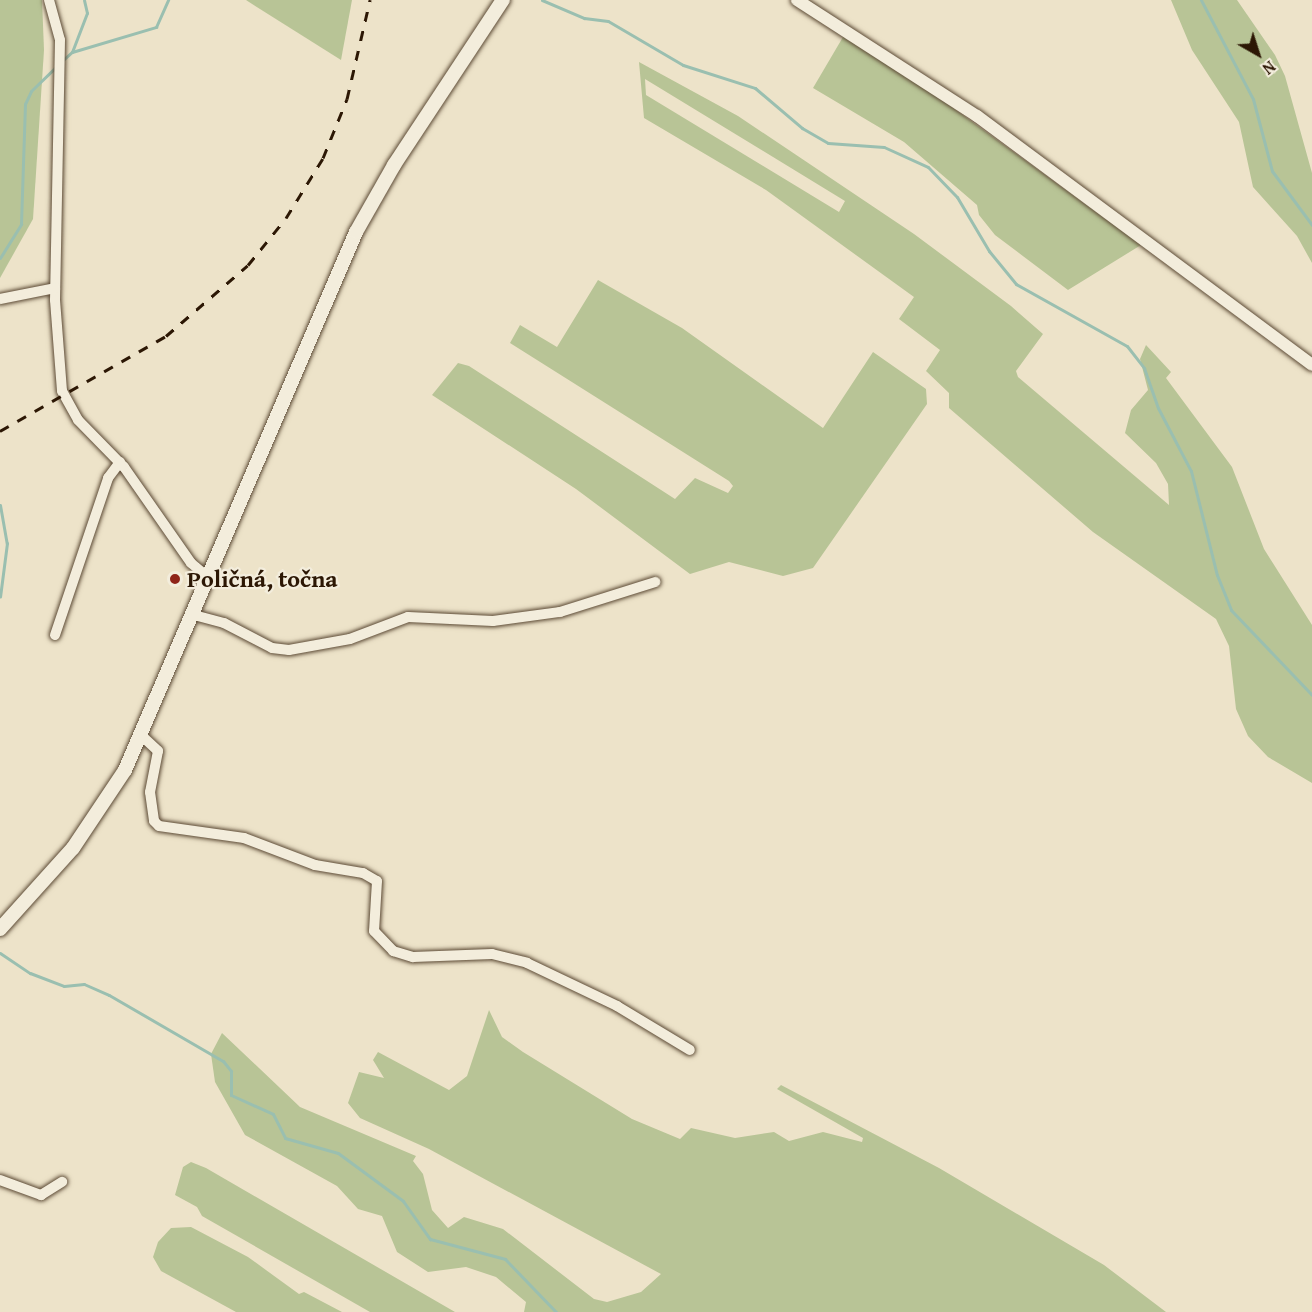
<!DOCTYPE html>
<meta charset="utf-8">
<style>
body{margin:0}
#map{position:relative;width:1312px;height:1312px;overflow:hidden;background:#ede3c9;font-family:"Gentium Book Plus",serif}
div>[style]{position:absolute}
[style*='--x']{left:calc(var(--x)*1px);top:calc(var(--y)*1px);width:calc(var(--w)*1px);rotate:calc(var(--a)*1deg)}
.green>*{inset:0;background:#b8c496}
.stream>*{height:3px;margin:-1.5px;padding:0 1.5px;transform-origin:1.5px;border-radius:1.5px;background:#9abfb0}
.roads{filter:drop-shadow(0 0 2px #5c4a35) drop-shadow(0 0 2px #5c4a35)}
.minor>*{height:10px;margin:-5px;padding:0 5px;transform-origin:5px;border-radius:5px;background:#f3eddc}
.tertiary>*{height:12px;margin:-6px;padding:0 6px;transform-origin:6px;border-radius:6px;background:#f3eddc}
.secondary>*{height:14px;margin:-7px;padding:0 7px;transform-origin:7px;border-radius:7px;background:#f3eddc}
.rail>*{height:3px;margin-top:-1.5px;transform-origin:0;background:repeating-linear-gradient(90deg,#2c1704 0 10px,transparent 0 20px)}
.dots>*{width:16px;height:16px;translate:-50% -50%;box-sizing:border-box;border:3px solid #f3eddc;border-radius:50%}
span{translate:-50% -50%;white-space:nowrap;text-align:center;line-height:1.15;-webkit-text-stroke:4.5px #f3eddc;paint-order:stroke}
.poi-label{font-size:24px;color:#2c1704;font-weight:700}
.left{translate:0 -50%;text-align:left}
.north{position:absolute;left:1228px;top:24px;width:60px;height:60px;-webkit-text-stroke:4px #f3eddc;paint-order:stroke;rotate:141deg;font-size:16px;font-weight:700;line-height:24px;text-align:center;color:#2c1704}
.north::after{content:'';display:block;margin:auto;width:21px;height:27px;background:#2c1704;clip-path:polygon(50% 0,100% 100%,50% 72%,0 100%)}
</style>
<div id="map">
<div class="green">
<i style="clip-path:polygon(0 0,42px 0,44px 50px,33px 219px,0 278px)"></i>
<i style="clip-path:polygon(246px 0,352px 0,341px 60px,249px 2px)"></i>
<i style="clip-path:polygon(1171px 0,1237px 0,1275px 55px,1285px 76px,1312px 173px,1312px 263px,1297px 236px,1253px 187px,1239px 122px,1192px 50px)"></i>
<i style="clip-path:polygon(843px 37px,938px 97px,1141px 245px,1068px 290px,995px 235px,979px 215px,977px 205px,904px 142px,813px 88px)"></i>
<i style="clip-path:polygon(evenodd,639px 62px,738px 116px,914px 234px,1011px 306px,1043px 334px,1016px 371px,1018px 377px,1169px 505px,1168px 484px,1156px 463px,1125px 433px,1131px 410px,1148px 390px,1140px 359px,1146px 345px,1171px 372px,1166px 378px,1232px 467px,1264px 549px,1312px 625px,1312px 783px,1268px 757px,1248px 736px,1236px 709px,1229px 646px,1216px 619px,1093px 532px,949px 408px,949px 393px,926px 371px,940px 350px,899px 319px,914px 297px,766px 190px,644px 118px,639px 62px,645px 79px,845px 201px,839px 212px,646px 95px,645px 79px)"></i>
<i style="clip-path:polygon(598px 280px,682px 328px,823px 428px,873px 352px,926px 389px,927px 404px,813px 568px,783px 576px,729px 562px,690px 574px,576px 489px,432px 395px,458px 363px,469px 366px,675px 499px,695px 478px,728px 493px,733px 486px,729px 481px,510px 343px,520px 325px,557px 347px)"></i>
<i style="clip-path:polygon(489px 1010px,502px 1037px,523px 1052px,632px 1119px,680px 1139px,691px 1128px,735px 1138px,774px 1132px,789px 1141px,823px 1132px,862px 1142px,863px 1138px,777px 1089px,781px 1085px,939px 1168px,1104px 1265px,1166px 1312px,524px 1312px,526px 1302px,496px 1277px,466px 1267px,428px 1272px,397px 1252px,382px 1216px,358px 1209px,337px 1186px,245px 1135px,215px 1082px,211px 1054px,222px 1033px,300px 1107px,416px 1156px,413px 1161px,423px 1174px,432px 1210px,448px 1228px,464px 1217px,503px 1229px,594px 1299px,607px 1302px,641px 1292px,661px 1274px,429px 1149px,360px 1118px,348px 1103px,359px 1072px,384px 1078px,373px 1060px,378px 1052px,449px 1090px,467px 1076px)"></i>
<i style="clip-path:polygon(191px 1162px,206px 1168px,455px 1312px,370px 1312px,202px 1216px,197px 1207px,175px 1195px,183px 1167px)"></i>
<i style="clip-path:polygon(191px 1227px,248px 1257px,299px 1294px,304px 1292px,342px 1312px,236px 1312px,161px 1271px,153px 1257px,158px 1242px,171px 1228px)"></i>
</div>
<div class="stream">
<i style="--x:542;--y:0;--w:46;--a:23.2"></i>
<i style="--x:584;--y:18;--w:24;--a:7"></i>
<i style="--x:608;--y:21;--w:87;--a:30.4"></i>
<i style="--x:683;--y:65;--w:76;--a:17.7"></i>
<i style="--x:755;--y:88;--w:62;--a:40.4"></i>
<i style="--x:802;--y:128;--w:30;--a:30"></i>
<i style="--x:828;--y:143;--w:56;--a:4.1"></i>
<i style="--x:884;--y:147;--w:48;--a:24.4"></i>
<i style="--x:928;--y:167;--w:42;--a:46"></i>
<i style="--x:957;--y:197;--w:63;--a:59.3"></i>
<i style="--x:989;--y:251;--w:43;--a:50.7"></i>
<i style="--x:1016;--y:284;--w:127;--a:29.2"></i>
<i style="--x:1127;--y:346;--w:28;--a:52"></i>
<i style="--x:1144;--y:368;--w:42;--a:70.7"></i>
<i style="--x:1158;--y:408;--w:71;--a:62.4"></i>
<i style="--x:1191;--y:471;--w:107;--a:76"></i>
<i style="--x:1217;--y:575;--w:38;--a:68"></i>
<i style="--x:1231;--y:610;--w:117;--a:46.4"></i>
<i style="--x:1201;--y:0;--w:112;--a:62.3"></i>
<i style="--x:1253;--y:99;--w:74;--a:75.2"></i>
<i style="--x:1272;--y:171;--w:67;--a:53.5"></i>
<i style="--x:72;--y:52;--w:88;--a:-16.6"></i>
<i style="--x:156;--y:27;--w:30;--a:-66"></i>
<i style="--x:63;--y:60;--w:12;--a:-42"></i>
<i style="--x:72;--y:52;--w:42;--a:-69"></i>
<i style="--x:87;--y:13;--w:13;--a:-103"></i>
<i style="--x:0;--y:258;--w:40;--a:-58"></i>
<i style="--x:21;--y:224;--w:120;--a:-88.1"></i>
<i style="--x:25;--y:104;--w:14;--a:-65"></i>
<i style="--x:31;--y:91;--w:35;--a:-44"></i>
<i style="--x:0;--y:505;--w:39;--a:80"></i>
<i style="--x:7;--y:543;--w:54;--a:97.4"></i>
<i style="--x:0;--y:953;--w:36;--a:34"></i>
<i style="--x:30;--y:973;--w:36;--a:21"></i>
<i style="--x:64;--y:986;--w:20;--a:-6"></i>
<i style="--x:84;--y:984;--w:27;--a:24"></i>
<i style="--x:109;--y:995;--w:132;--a:30.1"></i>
<i style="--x:223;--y:1061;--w:13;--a:51"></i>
<i style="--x:231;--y:1071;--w:24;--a:90"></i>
<i style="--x:231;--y:1095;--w:46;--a:24.3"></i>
<i style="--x:273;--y:1114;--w:27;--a:63"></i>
<i style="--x:285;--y:1138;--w:55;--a:15.8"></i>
<i style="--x:338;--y:1153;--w:81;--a:36.4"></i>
<i style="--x:403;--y:1201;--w:47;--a:54.6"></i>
<i style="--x:430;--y:1239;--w:78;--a:14.9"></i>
<i style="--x:505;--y:1259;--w:74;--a:46.1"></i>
</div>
<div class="roads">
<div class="minor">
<i style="--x:49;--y:0;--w:41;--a:74.6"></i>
<i style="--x:60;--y:40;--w:260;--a:91.1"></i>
<i style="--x:55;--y:300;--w:91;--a:85.6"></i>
<i style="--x:62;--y:391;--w:33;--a:61"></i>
<i style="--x:78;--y:420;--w:66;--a:45.6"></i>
<i style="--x:124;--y:467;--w:117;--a:55.1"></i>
<i style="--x:191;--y:563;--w:23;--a:40"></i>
<i style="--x:0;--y:299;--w:56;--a:-11.3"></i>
<i style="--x:194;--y:615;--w:31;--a:15"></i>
<i style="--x:224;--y:623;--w:54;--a:27.5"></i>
<i style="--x:272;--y:648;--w:17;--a:7"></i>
<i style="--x:289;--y:650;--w:62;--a:-10.2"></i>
<i style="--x:350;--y:639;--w:62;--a:-20.8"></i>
<i style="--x:408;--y:617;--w:85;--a:2.7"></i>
<i style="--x:493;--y:621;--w:68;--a:-7.7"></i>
<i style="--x:560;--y:612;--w:100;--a:-17.5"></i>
<i style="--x:55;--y:635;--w:166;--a:-71.3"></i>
<i style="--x:108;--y:478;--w:20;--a:-53"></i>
<i style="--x:142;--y:736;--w:22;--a:43"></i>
<i style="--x:158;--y:751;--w:42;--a:101"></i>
<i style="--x:150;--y:792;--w:29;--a:82"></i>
<i style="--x:154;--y:821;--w:7;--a:45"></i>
<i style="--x:159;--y:826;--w:86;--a:8"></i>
<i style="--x:244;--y:838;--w:76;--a:20.8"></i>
<i style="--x:315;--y:865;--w:49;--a:9.5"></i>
<i style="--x:363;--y:873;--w:16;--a:30"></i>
<i style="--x:377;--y:881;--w:50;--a:93.4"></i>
<i style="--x:374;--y:931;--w:28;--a:46"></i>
<i style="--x:393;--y:951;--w:21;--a:17"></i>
<i style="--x:413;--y:957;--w:79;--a:-2.2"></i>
<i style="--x:492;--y:954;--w:36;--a:14"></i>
<i style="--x:527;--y:963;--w:100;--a:25.5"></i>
<i style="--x:617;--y:1006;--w:85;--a:31.1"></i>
<i style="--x:0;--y:1180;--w:44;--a:20.1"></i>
<i style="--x:41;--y:1195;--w:25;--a:-32"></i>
</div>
<div class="tertiary">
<i style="--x:797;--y:0;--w:214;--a:32.8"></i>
<i style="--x:977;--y:116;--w:417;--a:36.6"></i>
</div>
<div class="secondary">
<i style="--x:0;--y:929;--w:109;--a:-48"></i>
<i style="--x:73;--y:848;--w:94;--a:-56.3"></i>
<i style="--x:125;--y:770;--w:585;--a:-66.76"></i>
<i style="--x:356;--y:232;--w:77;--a:-60.4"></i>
<i style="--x:394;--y:165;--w:198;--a:-56.6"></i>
</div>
</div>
<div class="rail">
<i style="--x:0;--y:431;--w:191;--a:-29.8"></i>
<i style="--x:166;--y:336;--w:108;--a:-40.9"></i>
<i style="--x:248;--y:265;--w:60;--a:-51"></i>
<i style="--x:286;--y:218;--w:70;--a:-58.3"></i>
<i style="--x:323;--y:158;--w:64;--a:-67.9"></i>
<i style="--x:347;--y:99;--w:102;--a:-76.9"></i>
</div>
<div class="dots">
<i style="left:175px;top:579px;background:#8f2418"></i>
</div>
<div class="poi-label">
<span class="left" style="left:187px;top:579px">Poličná, točna</span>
</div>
<div class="north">N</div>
</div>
